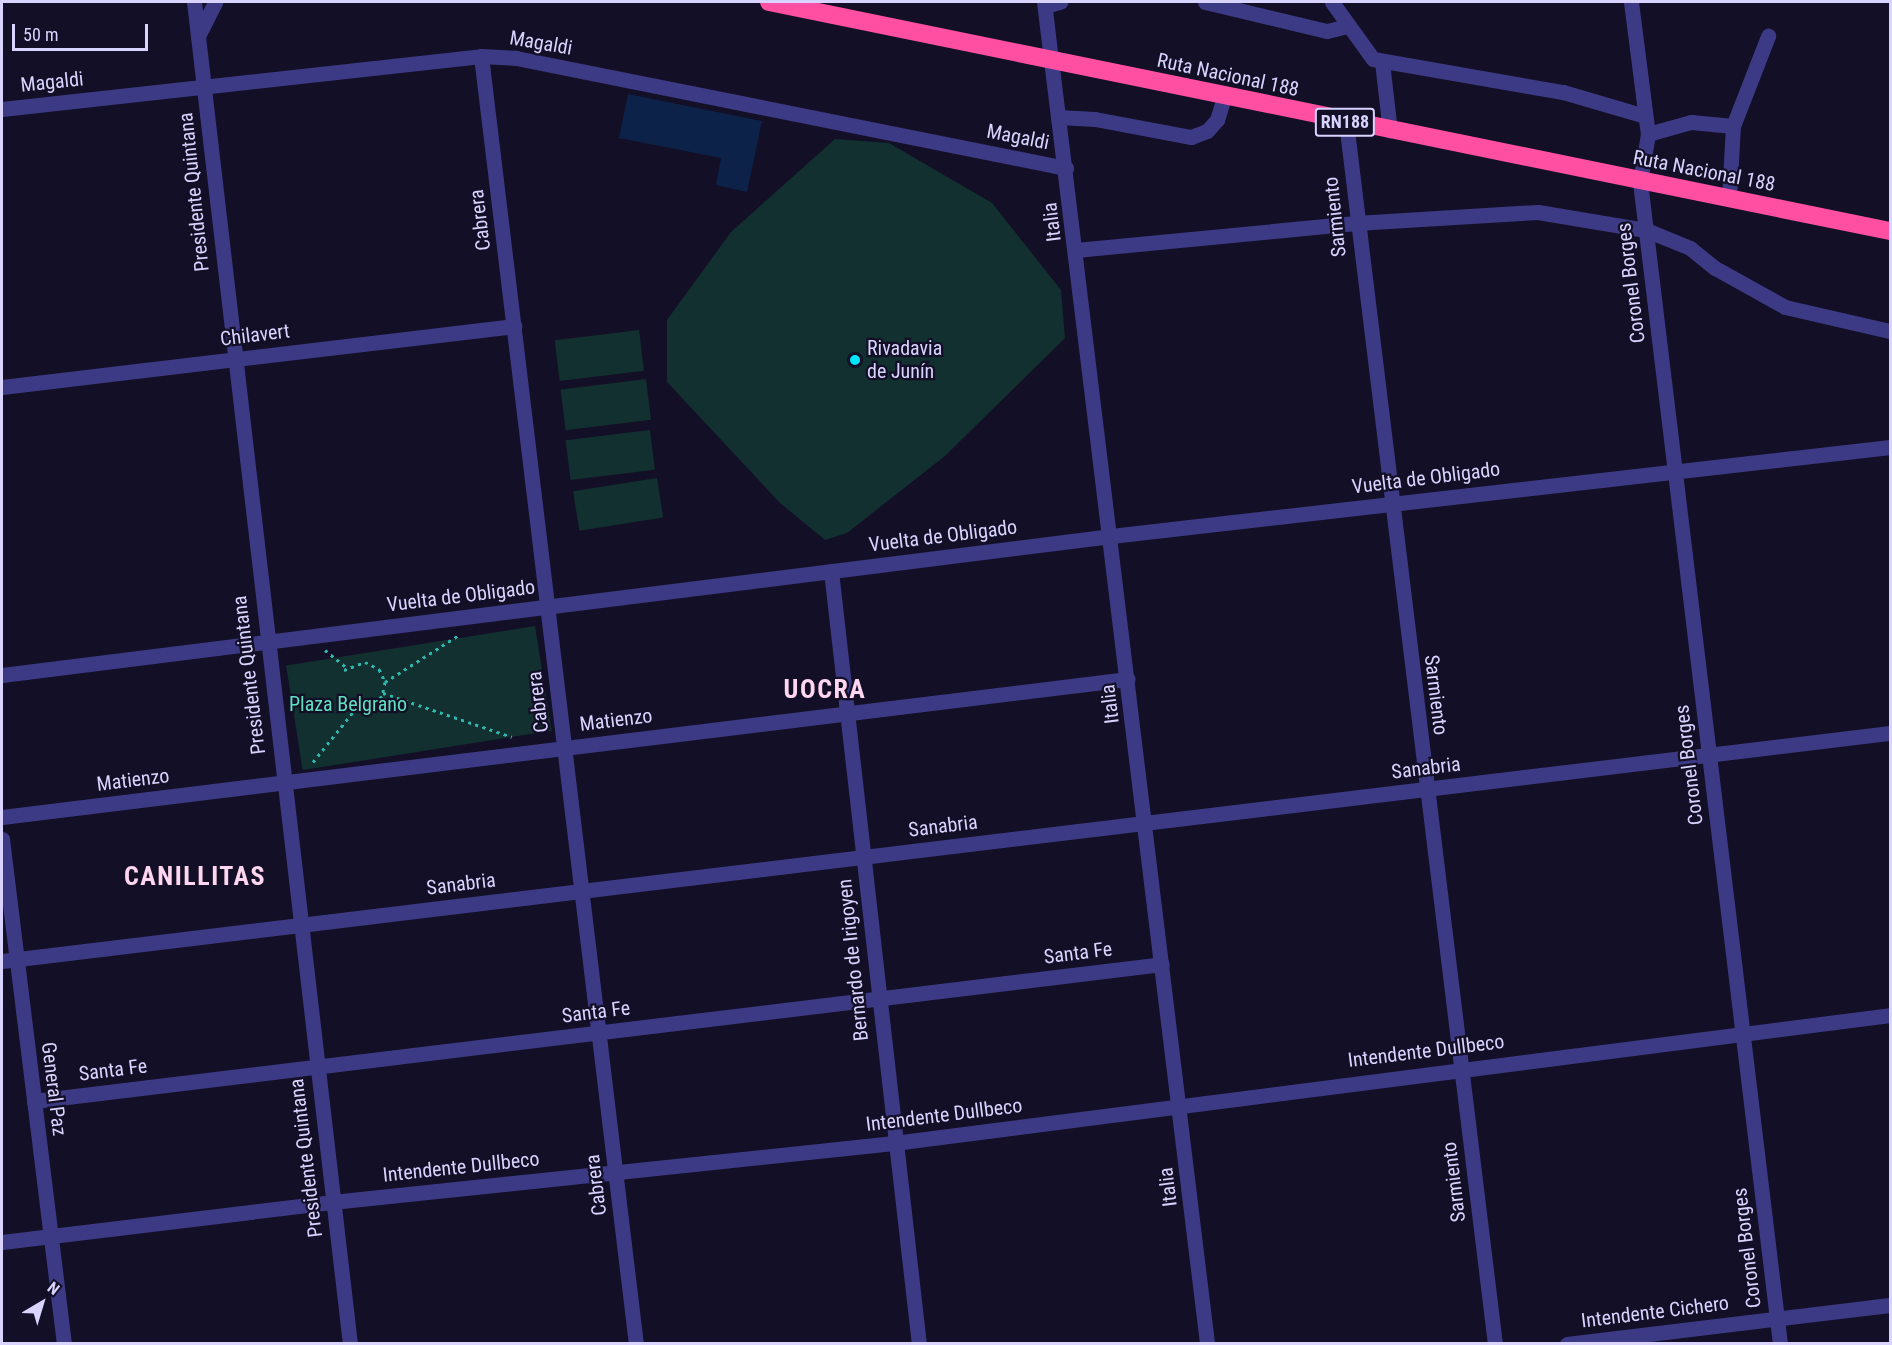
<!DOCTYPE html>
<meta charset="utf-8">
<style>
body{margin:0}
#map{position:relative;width:1892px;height:1345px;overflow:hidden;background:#130f26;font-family:"Roboto Condensed",sans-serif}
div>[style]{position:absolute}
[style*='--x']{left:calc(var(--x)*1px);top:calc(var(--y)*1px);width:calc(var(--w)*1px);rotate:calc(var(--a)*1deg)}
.green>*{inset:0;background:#12302f;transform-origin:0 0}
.water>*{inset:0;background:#0c2248}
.path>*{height:3px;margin-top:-1.5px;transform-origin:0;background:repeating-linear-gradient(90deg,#2fb8b0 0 3px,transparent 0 7.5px)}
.minor>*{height:15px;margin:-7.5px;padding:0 7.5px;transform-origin:7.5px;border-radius:7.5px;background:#3d3a85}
.highway>*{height:18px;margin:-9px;padding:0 9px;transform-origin:9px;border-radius:9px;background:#ff4fa3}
.dots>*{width:16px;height:16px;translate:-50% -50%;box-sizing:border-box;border:3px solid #130f26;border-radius:50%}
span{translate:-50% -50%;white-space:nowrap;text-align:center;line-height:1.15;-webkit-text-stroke:4.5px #130f26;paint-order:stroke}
.shield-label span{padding:2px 4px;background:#130f26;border:2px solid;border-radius:4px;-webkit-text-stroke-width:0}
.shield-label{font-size:18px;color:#d9d4ff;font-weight:700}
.street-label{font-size:20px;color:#d9d4ff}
.poi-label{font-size:20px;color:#d9d4ff}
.left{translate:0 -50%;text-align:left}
.park-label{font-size:20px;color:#5fe0c0}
.district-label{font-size:26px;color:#ffd6f0;font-weight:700;letter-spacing:1.5px}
.frame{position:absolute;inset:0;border:3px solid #d9d4ff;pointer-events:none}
.north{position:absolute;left:12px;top:1273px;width:60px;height:60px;-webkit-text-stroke:4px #130f26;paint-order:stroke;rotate:38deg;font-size:16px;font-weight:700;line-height:24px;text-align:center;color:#d9d4ff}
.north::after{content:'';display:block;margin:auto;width:21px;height:27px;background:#d9d4ff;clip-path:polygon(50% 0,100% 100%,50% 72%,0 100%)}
.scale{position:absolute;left:12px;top:24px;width:136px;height:27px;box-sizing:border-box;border:3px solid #d9d4ff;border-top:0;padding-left:8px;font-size:18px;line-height:21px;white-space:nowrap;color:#d9d4ff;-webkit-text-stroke:4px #130f26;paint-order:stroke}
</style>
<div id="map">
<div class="green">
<i style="clip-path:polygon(835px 139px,889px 143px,992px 203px,1061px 290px,1065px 338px,945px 456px,847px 533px,825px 540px,780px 503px,667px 382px,667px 320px,731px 232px)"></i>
<i style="left:639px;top:330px;width:41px;height:85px;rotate:83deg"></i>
<i style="left:646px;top:379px;width:41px;height:86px;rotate:83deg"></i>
<i style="left:650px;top:430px;width:40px;height:85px;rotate:83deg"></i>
<i style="left:657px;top:478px;width:40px;height:85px;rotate:81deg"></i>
<i style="left:535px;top:626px;width:106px;height:252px;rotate:81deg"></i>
</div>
<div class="water">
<i style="clip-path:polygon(628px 94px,762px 121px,747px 192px,716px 185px,721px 158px,619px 138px)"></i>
</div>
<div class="path">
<i style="--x:325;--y:650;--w:28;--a:39"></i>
<i style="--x:344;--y:670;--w:22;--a:-21"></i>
<i style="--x:365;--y:662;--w:16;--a:27"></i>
<i style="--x:379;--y:669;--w:14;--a:65"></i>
<i style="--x:385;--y:682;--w:14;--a:102"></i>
<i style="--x:382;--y:696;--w:15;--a:138"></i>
<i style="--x:371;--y:706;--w:21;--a:-175"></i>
<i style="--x:385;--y:682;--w:88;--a:-32.4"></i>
<i style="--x:383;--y:693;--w:136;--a:18.8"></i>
<i style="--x:313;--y:762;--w:70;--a:-51.3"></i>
</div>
<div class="minor">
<i style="--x:194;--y:2;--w:1351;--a:83.37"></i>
<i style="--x:1044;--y:2;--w:1352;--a:83.07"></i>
<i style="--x:1205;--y:2;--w:125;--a:13.4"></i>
<i style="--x:1327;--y:31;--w:21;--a:-14"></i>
<i style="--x:1332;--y:2;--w:70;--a:54.3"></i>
<i style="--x:1373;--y:59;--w:193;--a:9.9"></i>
<i style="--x:1563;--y:92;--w:85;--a:16.3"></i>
<i style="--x:1631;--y:2;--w:133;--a:82.7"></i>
<i style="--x:1648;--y:134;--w:49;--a:99.5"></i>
<i style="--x:1640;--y:182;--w:1170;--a:83.13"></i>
<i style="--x:1045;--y:6;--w:16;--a:-15"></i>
<i style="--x:198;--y:36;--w:38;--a:-63"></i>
<i style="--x:481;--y:56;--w:1297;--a:83.14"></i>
<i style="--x:1382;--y:62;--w:69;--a:83.4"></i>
<i style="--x:2;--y:109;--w:482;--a:-6.3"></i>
<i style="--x:481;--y:56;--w:35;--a:3"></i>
<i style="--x:516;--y:58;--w:561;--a:11.31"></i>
<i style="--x:1058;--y:117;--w:37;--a:3"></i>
<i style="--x:1095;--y:119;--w:98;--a:10.6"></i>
<i style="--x:1191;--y:137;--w:17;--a:-21"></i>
<i style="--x:1207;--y:131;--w:15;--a:-48"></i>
<i style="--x:1217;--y:120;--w:24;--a:-73"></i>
<i style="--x:1346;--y:122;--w:1231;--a:83.05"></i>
<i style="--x:1648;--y:134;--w:45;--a:-15.6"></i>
<i style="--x:1691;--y:122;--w:42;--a:5.4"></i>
<i style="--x:1733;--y:126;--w:97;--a:-68.7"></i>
<i style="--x:1729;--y:199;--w:73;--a:-86.9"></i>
<i style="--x:1076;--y:250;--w:281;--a:-5.5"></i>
<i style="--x:1356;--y:223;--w:182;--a:-3.5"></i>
<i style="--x:1538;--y:212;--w:109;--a:9.5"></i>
<i style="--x:1646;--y:230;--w:48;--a:22.2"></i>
<i style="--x:1690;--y:248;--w:32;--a:39"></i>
<i style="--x:1715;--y:268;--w:80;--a:29.1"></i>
<i style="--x:1785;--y:307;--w:108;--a:12.9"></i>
<i style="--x:2;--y:387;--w:516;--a:-6.79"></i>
<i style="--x:831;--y:571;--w:778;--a:83.51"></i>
<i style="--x:2;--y:675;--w:1118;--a:-7.14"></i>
<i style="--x:1111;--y:536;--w:784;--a:-6.52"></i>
<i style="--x:2;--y:817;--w:1134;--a:-6.99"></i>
<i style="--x:2;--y:839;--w:509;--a:83"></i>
<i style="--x:2;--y:961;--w:1902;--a:-6.89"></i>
<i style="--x:34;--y:1101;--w:1136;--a:-6.92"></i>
<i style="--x:2;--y:1242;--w:332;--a:-6.9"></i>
<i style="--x:332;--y:1202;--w:565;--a:-5.99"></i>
<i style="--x:894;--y:1143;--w:1004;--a:-7.32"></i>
<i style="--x:1567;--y:1344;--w:325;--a:-6.9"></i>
</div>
<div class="highway">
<i style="--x:769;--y:2;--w:1144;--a:11.55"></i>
</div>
<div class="dots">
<i style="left:855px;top:360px;background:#00e5ff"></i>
</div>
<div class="shield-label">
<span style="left:1345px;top:122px">RN188</span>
</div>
<div class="street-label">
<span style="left:541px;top:43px;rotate:10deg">Magaldi</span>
<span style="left:1228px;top:75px;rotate:12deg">Ruta Nacional 188</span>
<span style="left:52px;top:82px;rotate:-6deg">Magaldi</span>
<span style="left:1018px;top:137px;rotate:11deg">Magaldi</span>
<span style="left:1704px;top:171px;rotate:11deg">Ruta Nacional 188</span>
<span style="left:194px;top:192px;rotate:-96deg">Presidente Quintana</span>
<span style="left:1335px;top:217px;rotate:-96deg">Sarmiento</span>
<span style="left:480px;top:220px;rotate:-97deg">Cabrera</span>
<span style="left:1052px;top:222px;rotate:-97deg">Italia</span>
<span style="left:1631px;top:283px;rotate:-97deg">Coronel Borges</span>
<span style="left:255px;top:335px;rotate:-7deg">Chilavert</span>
<span style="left:1426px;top:478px;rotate:-7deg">Vuelta de Obligado</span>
<span style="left:943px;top:536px;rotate:-7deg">Vuelta de Obligado</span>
<span style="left:461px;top:596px;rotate:-7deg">Vuelta de Obligado</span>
<span style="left:249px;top:675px;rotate:-97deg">Presidente Quintana</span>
<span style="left:1436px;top:695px;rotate:83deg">Sarmiento</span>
<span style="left:538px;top:702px;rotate:-97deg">Cabrera</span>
<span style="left:1110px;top:704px;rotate:-97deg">Italia</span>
<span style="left:616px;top:720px;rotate:-7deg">Matienzo</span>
<span style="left:1689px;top:765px;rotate:-97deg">Coronel Borges</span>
<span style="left:1426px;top:768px;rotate:-7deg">Sanabria</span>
<span style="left:133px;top:780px;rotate:-7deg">Matienzo</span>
<span style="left:943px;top:826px;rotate:-7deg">Sanabria</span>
<span style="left:461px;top:884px;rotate:-7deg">Sanabria</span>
<span style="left:1078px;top:953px;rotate:-7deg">Santa Fe</span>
<span style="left:853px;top:960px;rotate:-96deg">Bernardo de Irigoyen</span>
<span style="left:596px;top:1012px;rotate:-7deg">Santa Fe</span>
<span style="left:1426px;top:1051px;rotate:-7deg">Intendente Dullbeco</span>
<span style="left:113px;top:1070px;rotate:-7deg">Santa Fe</span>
<span style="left:54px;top:1089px;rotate:83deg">General Paz</span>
<span style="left:944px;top:1115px;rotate:-7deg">Intendente Dullbeco</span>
<span style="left:306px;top:1158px;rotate:-97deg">Presidente Quintana</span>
<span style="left:461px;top:1167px;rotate:-6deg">Intendente Dullbeco</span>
<span style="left:1454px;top:1182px;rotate:-97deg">Sarmiento</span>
<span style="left:596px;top:1185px;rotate:-97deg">Cabrera</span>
<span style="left:1168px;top:1187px;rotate:-97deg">Italia</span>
<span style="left:1747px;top:1248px;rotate:-97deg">Coronel Borges</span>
<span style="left:1655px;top:1312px;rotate:-7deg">Intendente Cichero</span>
</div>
<div class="poi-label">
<span class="left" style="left:867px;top:360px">Rivadavia<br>de Junín</span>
</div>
<div class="park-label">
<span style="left:348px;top:704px">Plaza Belgrano</span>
</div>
<div class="district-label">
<span style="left:825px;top:690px">UOCRA</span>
<span style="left:195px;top:877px">CANILLITAS</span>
</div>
<div class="frame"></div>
<div class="north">N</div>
<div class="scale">50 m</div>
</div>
